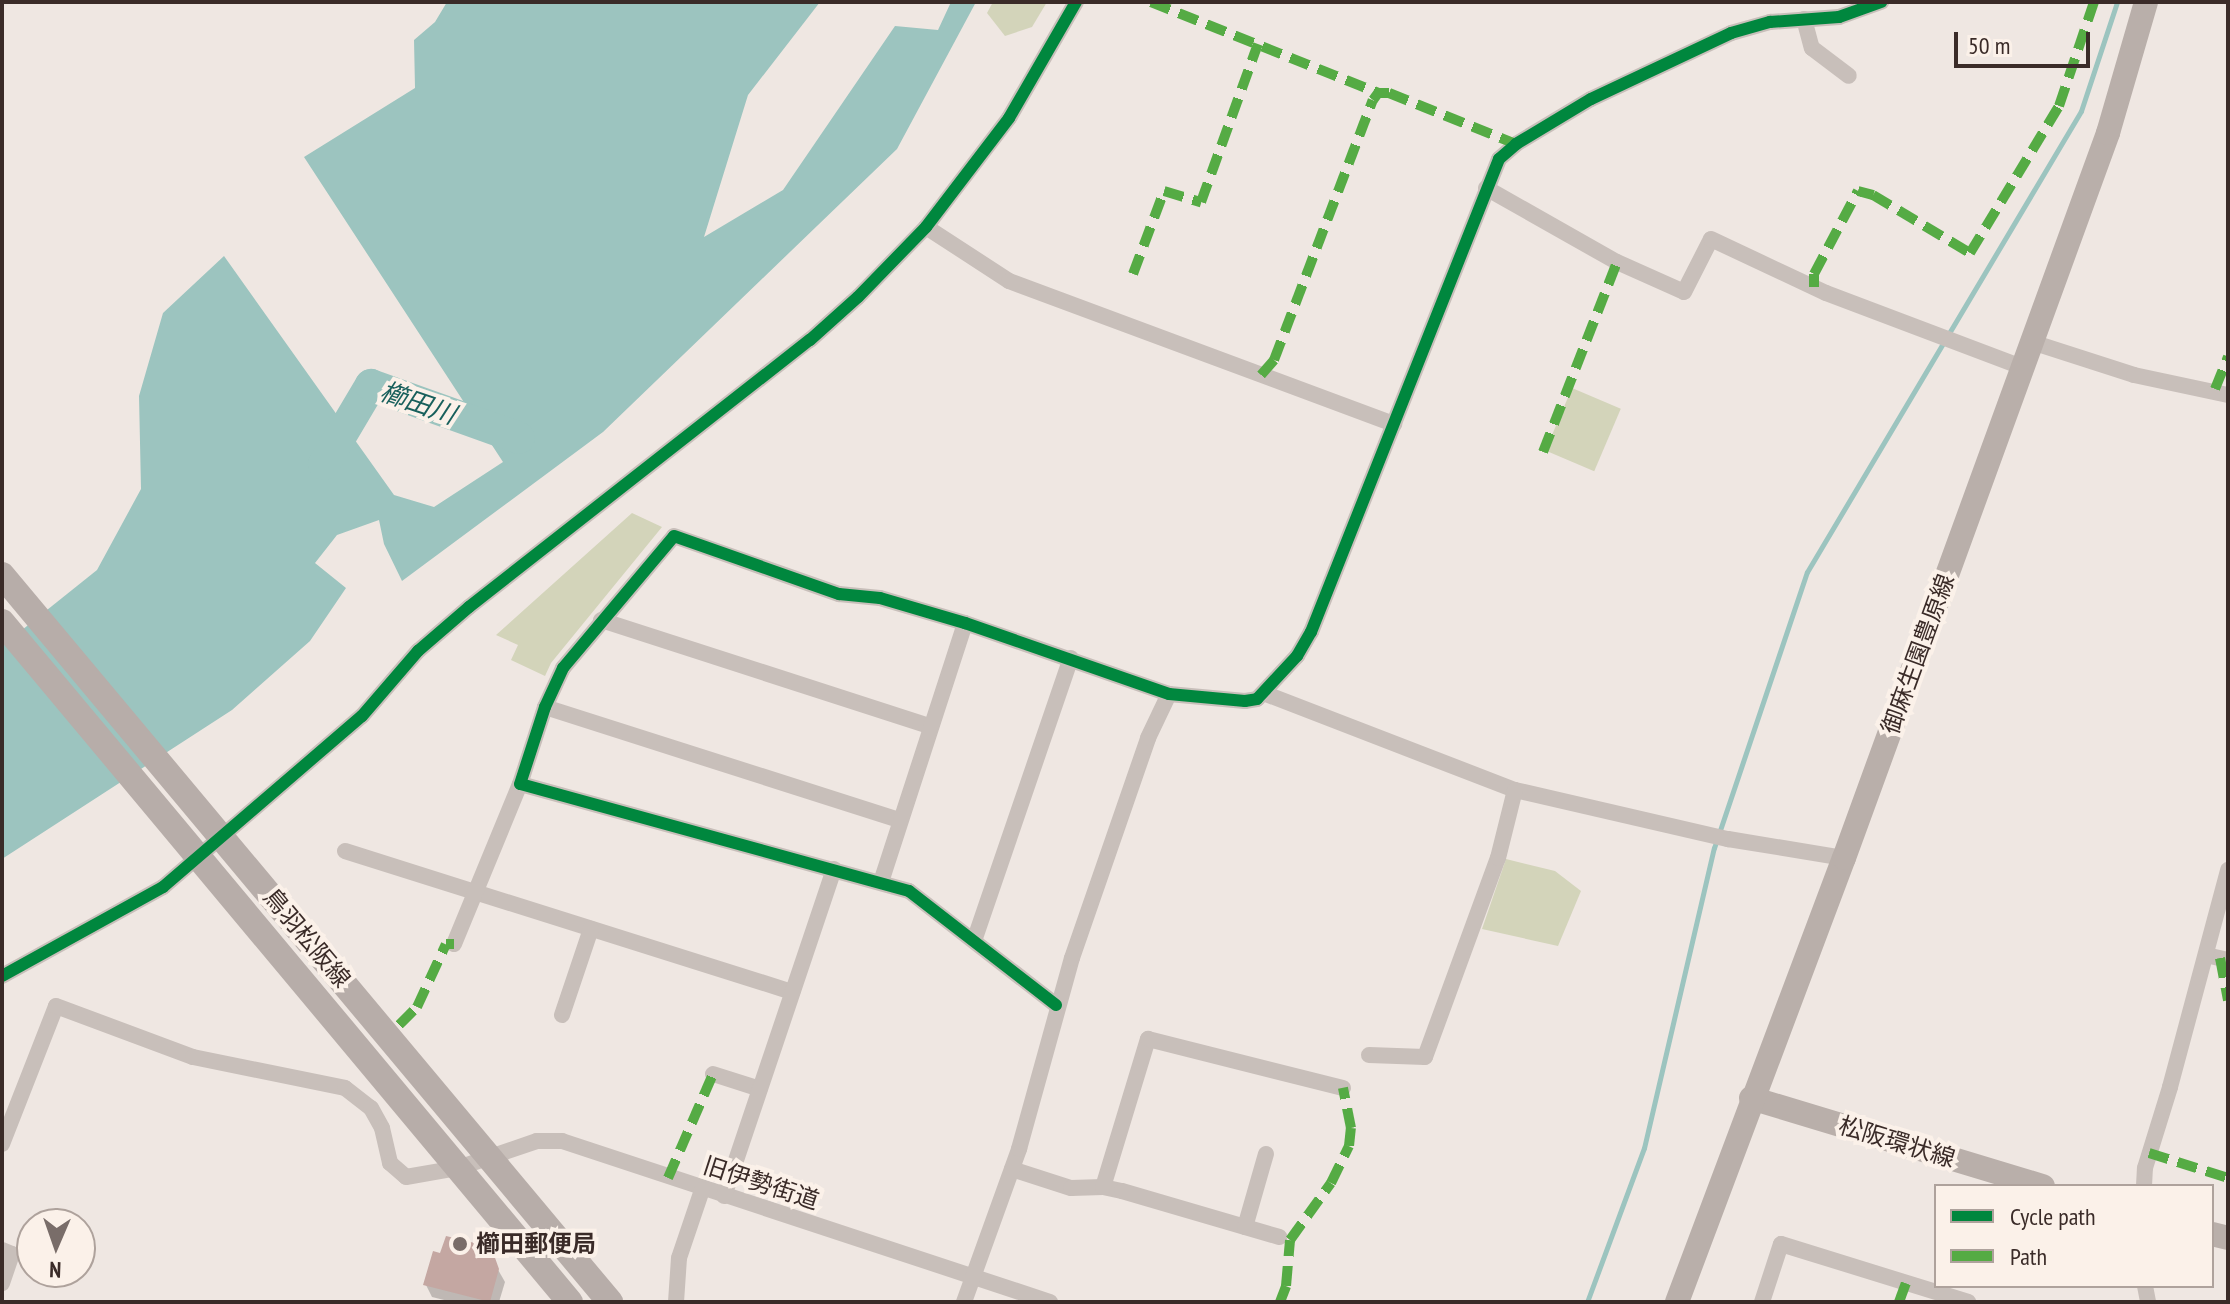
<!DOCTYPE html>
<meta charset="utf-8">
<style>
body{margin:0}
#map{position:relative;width:2230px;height:1304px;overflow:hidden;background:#efe7e2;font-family:"PT Sans Narrow","Noto Sans JP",sans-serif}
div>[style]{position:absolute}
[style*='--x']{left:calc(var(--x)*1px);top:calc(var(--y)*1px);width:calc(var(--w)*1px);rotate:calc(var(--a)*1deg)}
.green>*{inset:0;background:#d3d4ba;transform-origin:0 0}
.water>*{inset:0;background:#9cc4bf}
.shadow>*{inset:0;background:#0003}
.stream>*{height:5px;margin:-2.5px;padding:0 2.5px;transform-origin:2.5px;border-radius:2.5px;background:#9cc4bf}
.river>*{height:32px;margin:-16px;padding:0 16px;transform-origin:16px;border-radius:16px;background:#9cc4bf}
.building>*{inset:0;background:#c4a7a2}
.street>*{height:16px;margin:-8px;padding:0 8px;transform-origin:8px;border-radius:8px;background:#c8bfba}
.secondary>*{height:24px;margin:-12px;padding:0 12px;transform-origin:12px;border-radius:12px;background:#b9afaa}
.primary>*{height:26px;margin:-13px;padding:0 13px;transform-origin:13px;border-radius:13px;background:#b7ada9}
.quiet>*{height:10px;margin-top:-5px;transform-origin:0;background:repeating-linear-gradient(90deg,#55ab44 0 20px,transparent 0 30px)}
.cycleway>*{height:12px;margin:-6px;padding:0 6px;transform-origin:6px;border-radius:6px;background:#00873e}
.dots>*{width:22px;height:22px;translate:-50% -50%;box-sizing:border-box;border:4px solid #fbf1e9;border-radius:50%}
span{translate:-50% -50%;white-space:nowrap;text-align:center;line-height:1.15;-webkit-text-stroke:8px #fbf1e9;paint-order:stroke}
.street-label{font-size:24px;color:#3a2b28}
.poi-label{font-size:24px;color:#3a2b28;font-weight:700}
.left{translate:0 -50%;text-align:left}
.water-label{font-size:26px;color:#19605c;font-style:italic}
.frame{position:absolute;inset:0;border:4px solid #3a2b28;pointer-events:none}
.legend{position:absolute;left:1934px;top:1184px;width:280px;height:104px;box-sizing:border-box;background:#fbf1e9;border:2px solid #aea29c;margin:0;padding:10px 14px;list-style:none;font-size:24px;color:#3a2b28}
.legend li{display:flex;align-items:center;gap:16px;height:40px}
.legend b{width:40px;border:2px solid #aea29c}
.north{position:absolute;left:16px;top:1208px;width:80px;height:80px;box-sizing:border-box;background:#fbf1e9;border:2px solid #aea29c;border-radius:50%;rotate:182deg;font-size:22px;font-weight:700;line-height:32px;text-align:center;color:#3a2b28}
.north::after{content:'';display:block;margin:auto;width:28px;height:36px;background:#796d69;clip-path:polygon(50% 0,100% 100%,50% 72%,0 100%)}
.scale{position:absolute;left:1954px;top:32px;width:136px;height:36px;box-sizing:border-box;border:4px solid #3a2b28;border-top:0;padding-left:10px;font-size:24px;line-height:28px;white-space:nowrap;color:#3a2b28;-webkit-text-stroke:6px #fbf1e9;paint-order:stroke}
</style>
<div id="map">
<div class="green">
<i style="clip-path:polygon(993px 2px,1047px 2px,1032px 27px,1005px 36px,987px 13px)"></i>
<i style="left:1572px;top:388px;width:53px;height:68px;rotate:23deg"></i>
<i style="clip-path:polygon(632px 513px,662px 527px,551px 663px,545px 676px,511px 660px,518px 645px,496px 635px)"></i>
<i style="clip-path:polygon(1506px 859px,1555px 871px,1581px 891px,1558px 946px,1482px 929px)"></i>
</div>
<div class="water">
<i style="clip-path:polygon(447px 2px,820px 2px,748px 95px,704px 237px,783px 190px,895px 26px,938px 30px,951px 2px,976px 2px,897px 149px,603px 432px,402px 581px,384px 544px,379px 520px,337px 535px,315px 563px,346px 588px,310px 641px,232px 710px,2px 859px,2px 646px,97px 570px,141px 489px,139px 396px,163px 313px,224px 256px,394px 495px,434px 507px,503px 462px,304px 157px,415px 88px,414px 40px,435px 22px)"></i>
</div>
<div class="shadow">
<i style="clip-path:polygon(488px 1252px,505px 1282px,499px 1302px,452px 1302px,432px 1297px,426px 1285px)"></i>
</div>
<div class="stream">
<i style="--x:1587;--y:1302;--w:164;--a:-69.7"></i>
<i style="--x:1644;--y:1148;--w:308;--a:-76.9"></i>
<i style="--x:1714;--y:848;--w:291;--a:-71.4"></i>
<i style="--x:1807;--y:572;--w:536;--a:-59.27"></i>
<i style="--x:2081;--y:111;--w:115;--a:-71.7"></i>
</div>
<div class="river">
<i style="--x:324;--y:464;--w:92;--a:-59.3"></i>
<i style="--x:371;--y:385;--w:157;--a:19.7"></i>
</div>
<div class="building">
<i style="clip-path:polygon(446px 1236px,483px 1245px,494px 1255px,499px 1269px,490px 1302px,423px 1285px,433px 1251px,440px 1253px)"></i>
</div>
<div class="street">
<i style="--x:1804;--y:19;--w:30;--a:75"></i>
<i style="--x:1812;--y:48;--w:46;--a:37.1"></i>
<i style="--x:1486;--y:188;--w:150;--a:29.5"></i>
<i style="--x:1617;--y:262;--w:73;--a:24.1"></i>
<i style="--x:1684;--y:292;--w:59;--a:-63"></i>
<i style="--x:1711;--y:239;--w:127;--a:25.2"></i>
<i style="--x:1826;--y:293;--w:210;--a:20.7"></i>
<i style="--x:926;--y:227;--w:99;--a:33"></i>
<i style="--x:1009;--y:281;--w:411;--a:20.4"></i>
<i style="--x:2032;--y:342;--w:107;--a:17.9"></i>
<i style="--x:2134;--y:375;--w:96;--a:12"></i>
<i style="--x:601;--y:620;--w:346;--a:17.9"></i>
<i style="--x:1266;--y:694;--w:267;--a:21.1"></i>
<i style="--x:1515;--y:790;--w:219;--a:13"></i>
<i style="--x:1728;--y:839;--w:118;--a:9.3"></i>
<i style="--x:545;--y:707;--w:372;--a:17.7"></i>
<i style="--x:345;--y:851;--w:469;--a:17.5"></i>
<i style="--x:881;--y:882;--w:272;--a:-72"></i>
<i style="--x:974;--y:941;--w:299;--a:-71.1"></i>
<i style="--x:454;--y:944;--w:173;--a:-67.6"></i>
<i style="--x:2206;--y:955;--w:23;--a:13"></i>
<i style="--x:2;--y:976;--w:184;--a:-28.9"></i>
<i style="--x:163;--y:887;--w:262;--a:-40.7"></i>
<i style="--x:362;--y:716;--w:86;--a:-49.3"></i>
<i style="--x:418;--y:651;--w:67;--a:-40.8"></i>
<i style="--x:469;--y:607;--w:433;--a:-38.1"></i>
<i style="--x:810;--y:340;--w:64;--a:-41.9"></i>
<i style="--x:858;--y:297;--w:98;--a:-45.8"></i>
<i style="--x:926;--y:227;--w:137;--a:-52.7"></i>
<i style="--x:1009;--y:118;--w:134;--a:-60"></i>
<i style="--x:1056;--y:1005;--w:186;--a:-142.2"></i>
<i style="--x:909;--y:891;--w:403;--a:-164.6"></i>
<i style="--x:520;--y:784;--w:81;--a:-72"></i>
<i style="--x:545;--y:707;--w:43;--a:-65.2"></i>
<i style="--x:563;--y:668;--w:172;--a:-49.9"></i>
<i style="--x:674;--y:536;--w:175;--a:19.4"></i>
<i style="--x:839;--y:594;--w:41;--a:5.6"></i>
<i style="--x:880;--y:598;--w:89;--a:16.4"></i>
<i style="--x:965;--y:623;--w:216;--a:19.2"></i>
<i style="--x:1169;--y:694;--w:76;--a:5.3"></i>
<i style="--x:1245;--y:701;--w:12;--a:-9"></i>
<i style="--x:1257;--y:699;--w:59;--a:-47.1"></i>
<i style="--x:1297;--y:656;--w:28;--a:-60"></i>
<i style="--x:1311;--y:632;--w:509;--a:-68.32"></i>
<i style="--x:1499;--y:159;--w:23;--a:-41"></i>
<i style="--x:1516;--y:144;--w:87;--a:-31"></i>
<i style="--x:1591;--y:99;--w:155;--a:-25.2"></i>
<i style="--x:1731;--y:33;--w:41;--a:-15.8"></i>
<i style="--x:1770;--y:22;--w:69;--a:-4.1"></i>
<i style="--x:1839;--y:17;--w:45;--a:-19.7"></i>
<i style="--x:562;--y:1015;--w:91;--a:-71.4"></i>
<i style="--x:1369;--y:1055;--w:56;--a:2"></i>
<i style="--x:1425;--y:1057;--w:212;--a:-69.9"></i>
<i style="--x:1498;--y:858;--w:70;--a:-76"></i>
<i style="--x:713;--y:1074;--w:49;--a:17.7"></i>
<i style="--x:2;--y:1144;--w:148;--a:-68.6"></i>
<i style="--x:56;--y:1006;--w:146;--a:20.4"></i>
<i style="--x:193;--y:1057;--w:155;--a:11.5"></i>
<i style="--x:345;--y:1088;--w:33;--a:38"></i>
<i style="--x:371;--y:1108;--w:23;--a:61"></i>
<i style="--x:382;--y:1128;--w:36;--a:77"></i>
<i style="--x:390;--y:1163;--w:21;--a:41"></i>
<i style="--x:406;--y:1177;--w:53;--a:-9.8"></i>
<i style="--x:458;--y:1168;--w:83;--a:-18.9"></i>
<i style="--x:537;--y:1141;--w:25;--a:0"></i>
<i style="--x:562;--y:1141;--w:514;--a:18.26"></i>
<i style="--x:1012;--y:1169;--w:62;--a:17.9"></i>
<i style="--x:1071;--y:1188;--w:32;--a:-2"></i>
<i style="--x:1103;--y:1187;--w:19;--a:12"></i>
<i style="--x:1122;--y:1191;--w:164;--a:16.3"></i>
<i style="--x:2144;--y:1186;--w:18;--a:-87"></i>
<i style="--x:2145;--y:1168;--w:85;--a:-72.8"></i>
<i style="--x:2170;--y:1087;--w:225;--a:-75"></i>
<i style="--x:1103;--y:1187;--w:155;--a:-73.1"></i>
<i style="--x:1148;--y:1039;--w:201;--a:14.1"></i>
<i style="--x:724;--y:1196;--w:345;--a:-71.4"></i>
<i style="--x:1245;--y:1227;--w:76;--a:-74"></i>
<i style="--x:2;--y:1250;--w:11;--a:22"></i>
<i style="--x:12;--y:1254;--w:31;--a:109"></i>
<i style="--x:2145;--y:1286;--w:16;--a:79"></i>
<i style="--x:676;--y:1302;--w:44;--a:-86.1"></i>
<i style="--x:679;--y:1258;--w:72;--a:-71.3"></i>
<i style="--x:964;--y:1302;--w:163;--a:-70.2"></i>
<i style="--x:1019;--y:1149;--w:198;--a:-74.5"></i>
<i style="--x:1072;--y:958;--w:233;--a:-70.9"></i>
<i style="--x:1148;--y:738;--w:49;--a:-64.5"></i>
<i style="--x:1762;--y:1302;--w:61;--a:-71.9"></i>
<i style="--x:1781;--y:1244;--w:196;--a:17.2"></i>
</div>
<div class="secondary">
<i style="--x:1751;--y:1098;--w:305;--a:16.8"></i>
<i style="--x:2212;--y:1234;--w:16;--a:14"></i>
<i style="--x:1677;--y:1302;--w:474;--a:-69.4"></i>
<i style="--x:1844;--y:858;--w:772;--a:-69.99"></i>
<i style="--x:2108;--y:133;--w:136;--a:-73.8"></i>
</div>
<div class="primary">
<i style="--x:2;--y:575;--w:948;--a:50.09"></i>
<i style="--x:2;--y:622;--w:886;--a:50.13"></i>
</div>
<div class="quiet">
<i style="--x:1151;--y:2;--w:245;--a:21.8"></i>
<i style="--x:1133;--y:274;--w:89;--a:-69.5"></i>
<i style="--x:1164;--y:191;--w:39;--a:17"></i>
<i style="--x:1201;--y:202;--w:168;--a:-70.2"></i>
<i style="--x:1814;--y:287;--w:13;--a:-90"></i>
<i style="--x:1814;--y:274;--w:94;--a:-62.1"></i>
<i style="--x:1858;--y:191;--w:16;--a:15"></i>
<i style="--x:1873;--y:195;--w:113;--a:30.9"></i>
<i style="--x:1970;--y:253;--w:172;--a:-58.8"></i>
<i style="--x:2059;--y:106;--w:110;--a:-71.4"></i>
<i style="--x:1261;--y:375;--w:20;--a:-49"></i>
<i style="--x:1274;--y:360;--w:278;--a:-69.2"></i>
<i style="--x:1373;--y:100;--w:9;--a:-54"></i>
<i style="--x:1378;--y:93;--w:11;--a:0"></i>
<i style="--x:1389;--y:93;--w:137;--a:21.9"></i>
<i style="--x:2215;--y:389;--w:35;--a:-68"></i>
<i style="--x:1543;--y:452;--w:204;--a:-68.7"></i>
<i style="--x:2220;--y:958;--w:43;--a:79.2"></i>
<i style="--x:399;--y:1025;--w:25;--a:-45"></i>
<i style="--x:417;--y:1007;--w:69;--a:-65.3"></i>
<i style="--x:446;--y:944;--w:8;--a:0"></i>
<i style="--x:2149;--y:1153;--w:83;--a:17.6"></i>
<i style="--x:668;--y:1178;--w:113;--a:-66.6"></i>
<i style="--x:1280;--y:1302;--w:17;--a:-69"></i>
<i style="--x:1286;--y:1286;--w:46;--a:-85"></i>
<i style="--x:1290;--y:1240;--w:70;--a:-54.3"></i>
<i style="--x:1331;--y:1183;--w:41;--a:-64.1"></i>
<i style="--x:1349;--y:1146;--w:18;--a:-84"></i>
<i style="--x:1351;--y:1128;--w:41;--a:-101.3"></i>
<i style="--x:1899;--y:1302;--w:20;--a:-70"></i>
</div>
<div class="cycleway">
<i style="--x:2;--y:976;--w:184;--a:-28.9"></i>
<i style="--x:163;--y:887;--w:262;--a:-40.7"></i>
<i style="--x:362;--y:716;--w:86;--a:-49.3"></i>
<i style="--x:418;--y:651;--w:67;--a:-40.8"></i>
<i style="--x:469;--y:607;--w:433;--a:-38.1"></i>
<i style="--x:810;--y:340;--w:64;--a:-41.9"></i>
<i style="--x:858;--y:297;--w:98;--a:-45.8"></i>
<i style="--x:926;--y:227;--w:137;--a:-52.7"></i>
<i style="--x:1009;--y:118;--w:134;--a:-60"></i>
<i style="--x:1056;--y:1005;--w:186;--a:-142.2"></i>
<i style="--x:909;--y:891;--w:403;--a:-164.6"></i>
<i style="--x:520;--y:784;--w:81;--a:-72"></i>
<i style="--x:545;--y:707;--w:43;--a:-65.2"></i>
<i style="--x:563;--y:668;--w:172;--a:-49.9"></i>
<i style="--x:674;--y:536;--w:175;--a:19.4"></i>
<i style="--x:839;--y:594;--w:41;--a:5.6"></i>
<i style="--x:880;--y:598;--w:89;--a:16.4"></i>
<i style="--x:965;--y:623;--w:216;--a:19.2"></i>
<i style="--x:1169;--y:694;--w:76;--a:5.3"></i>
<i style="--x:1245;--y:701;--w:12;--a:-9"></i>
<i style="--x:1257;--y:699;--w:59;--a:-47.1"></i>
<i style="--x:1297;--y:656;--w:28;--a:-60"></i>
<i style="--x:1311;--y:632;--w:509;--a:-68.32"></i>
<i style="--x:1499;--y:159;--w:23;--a:-41"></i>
<i style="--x:1516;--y:144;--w:87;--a:-31"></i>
<i style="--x:1591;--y:99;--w:155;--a:-25.2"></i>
<i style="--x:1731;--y:33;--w:41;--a:-15.8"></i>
<i style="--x:1770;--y:22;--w:69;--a:-4.1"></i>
<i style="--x:1839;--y:17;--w:45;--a:-19.7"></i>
</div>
<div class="dots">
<i style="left:460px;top:1244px;background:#796d69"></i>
</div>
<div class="street-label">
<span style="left:1918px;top:654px;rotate:-70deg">御麻生園豊原線</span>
<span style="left:307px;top:938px;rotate:50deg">鳥羽松阪線</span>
<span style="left:1897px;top:1142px;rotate:17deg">松阪環状線</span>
<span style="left:761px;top:1183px;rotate:18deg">旧伊勢街道</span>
</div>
<div class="poi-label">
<span class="left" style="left:476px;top:1244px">櫛田郵便局</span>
</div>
<div class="water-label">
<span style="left:418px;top:403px;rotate:19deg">櫛田川</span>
</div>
<div class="frame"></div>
<ul class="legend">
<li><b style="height:10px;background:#00873e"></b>Cycle path</li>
<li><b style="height:10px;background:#55ab44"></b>Path</li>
</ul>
<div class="north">N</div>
<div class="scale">50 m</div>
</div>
